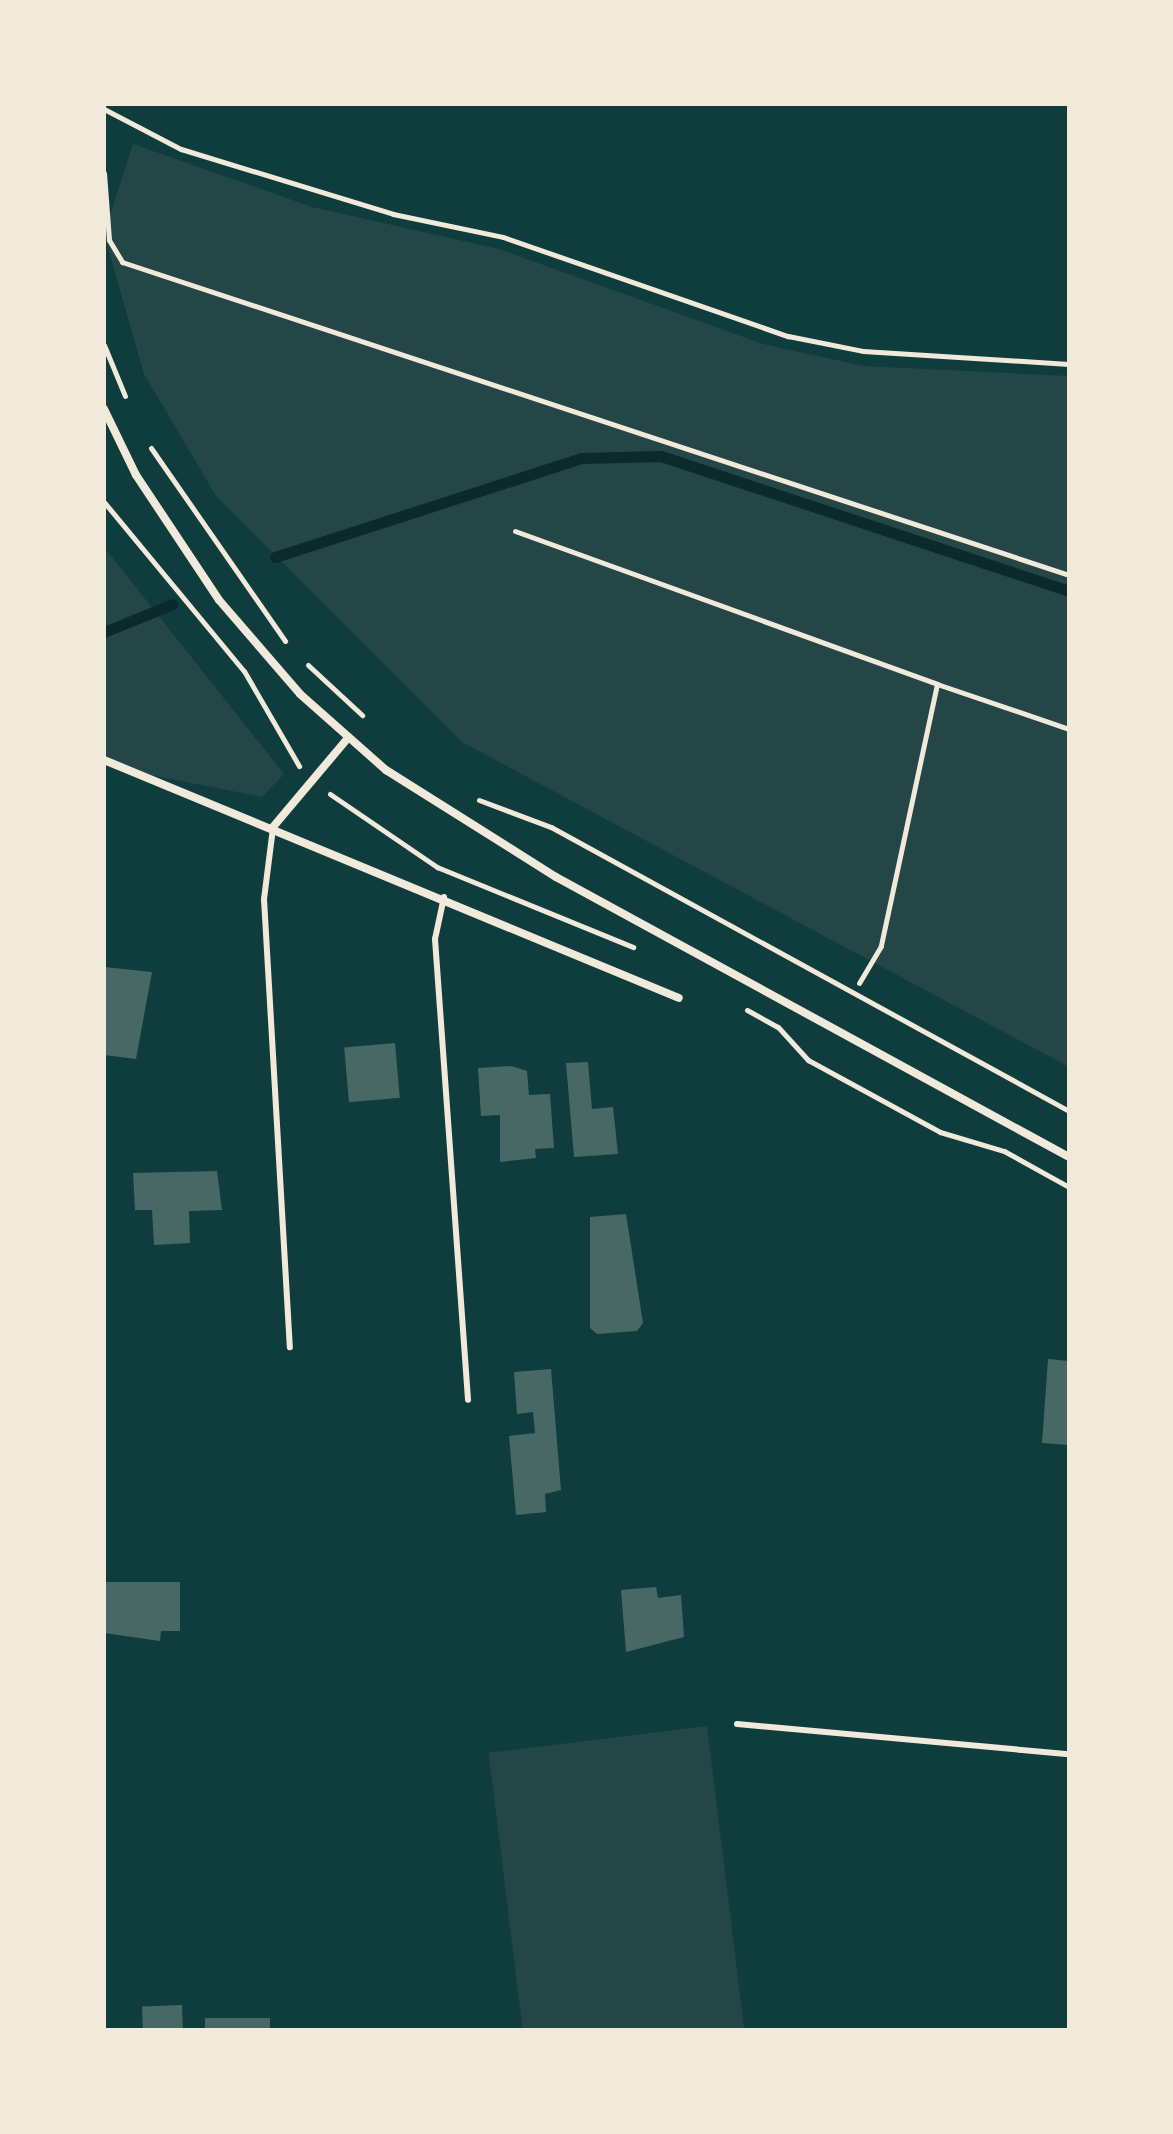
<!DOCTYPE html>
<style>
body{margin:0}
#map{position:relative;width:1173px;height:2134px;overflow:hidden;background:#0f3d3e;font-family:"Exo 2",sans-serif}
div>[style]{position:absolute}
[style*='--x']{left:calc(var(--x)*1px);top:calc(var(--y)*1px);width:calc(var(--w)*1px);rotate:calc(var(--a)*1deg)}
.green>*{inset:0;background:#244646;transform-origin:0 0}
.stream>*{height:11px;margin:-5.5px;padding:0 5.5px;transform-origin:5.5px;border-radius:5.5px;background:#0a2a2b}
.building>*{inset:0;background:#486865;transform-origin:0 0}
.path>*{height:5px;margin:-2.5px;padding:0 2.5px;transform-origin:2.5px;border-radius:2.5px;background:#f1e9da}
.service>*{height:6px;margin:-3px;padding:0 3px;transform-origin:3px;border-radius:3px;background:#f1e9da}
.minor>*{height:8px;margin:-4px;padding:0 4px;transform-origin:4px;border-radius:4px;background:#f1e9da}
span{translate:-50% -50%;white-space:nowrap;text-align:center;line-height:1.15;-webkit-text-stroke:8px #f1e9da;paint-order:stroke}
.frame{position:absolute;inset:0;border:106px solid #f1e9da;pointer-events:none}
</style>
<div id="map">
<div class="green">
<i style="clip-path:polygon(133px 144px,312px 207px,499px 249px,763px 344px,863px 366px,1069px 376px,1069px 1067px,462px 742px,216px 496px,144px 374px,104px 234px)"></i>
<i style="clip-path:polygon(104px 547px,284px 774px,262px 797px,104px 766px)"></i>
<i style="left:707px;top:1726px;width:306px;height:220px;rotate:83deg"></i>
</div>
<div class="stream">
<i style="--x:275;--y:557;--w:322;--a:-17.9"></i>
<i style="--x:581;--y:458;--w:80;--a:-1.4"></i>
<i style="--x:661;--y:456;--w:430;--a:18.3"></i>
<i style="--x:104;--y:632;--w:74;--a:-22.1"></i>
</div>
<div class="building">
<i style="clip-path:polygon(104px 967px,152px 972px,136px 1059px,104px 1055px)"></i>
<i style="left:395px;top:1043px;width:55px;height:51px;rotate:85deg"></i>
<i style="clip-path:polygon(588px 1062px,592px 1109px,613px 1107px,618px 1154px,574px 1157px,566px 1063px)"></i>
<i style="clip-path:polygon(511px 1066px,527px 1071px,529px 1095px,550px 1094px,554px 1148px,535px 1149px,536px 1158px,500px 1162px,500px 1115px,481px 1116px,478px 1068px)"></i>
<i style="clip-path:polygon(217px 1171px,222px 1210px,189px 1211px,190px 1243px,154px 1245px,152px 1210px,135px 1210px,133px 1173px)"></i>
<i style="clip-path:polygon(626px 1214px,643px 1323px,637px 1331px,597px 1334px,590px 1328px,590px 1217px)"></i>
<i style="clip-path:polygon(1048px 1359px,1069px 1361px,1069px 1445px,1042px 1443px)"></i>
<i style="clip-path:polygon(551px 1369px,561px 1490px,545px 1494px,546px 1512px,516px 1515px,509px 1436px,535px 1433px,533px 1412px,517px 1414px,514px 1372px)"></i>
<i style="clip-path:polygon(104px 1582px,180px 1582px,180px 1631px,161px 1631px,160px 1641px,104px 1633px)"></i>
<i style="clip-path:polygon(656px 1587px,658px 1598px,681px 1595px,684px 1637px,626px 1652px,621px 1590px)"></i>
<i style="left:182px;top:2005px;width:25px;height:40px;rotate:88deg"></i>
<i style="left:270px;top:2018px;width:12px;height:65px;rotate:90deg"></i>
</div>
<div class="path">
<i style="--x:104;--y:109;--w:87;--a:27.5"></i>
<i style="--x:181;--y:149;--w:222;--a:17"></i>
<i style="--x:393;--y:214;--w:112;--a:11.8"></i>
<i style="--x:503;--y:237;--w:302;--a:19.2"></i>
<i style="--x:788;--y:336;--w:76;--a:11.3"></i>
<i style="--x:863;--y:351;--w:206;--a:3.6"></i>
<i style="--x:104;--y:173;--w:67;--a:85.7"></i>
<i style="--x:109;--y:240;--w:26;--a:59"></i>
<i style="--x:122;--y:262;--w:997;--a:18.29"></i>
<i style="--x:104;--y:345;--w:55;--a:67.6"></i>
<i style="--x:151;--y:448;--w:235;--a:55.2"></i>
<i style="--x:104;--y:502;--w:219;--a:50.4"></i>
<i style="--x:244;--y:671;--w:110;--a:59.9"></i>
<i style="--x:515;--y:531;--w:449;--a:19.9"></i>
<i style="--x:937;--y:684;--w:268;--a:102.1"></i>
<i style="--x:881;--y:946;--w:43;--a:120.7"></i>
<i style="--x:308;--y:665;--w:74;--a:42.8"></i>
<i style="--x:937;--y:684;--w:139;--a:18.8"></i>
<i style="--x:330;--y:794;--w:130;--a:34.3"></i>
<i style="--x:437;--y:867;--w:212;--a:22.2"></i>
<i style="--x:479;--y:800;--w:77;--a:20.6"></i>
<i style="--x:551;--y:827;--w:591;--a:28.73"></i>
<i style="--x:747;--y:1010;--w:35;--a:29"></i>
<i style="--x:778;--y:1027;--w:45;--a:47.7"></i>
<i style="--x:808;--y:1060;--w:150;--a:28.6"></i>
<i style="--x:940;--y:1132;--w:67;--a:16.5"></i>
<i style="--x:1004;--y:1151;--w:74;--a:29"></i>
</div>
<div class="service">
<i style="--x:273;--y:828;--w:72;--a:97.2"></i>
<i style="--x:264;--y:899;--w:449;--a:86.7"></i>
<i style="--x:444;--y:897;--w:43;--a:102.1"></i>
<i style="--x:435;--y:939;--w:462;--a:85.9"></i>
<i style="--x:737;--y:1724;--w:333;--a:5.2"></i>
</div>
<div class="minor">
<i style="--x:104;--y:409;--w:73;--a:64.1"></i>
<i style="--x:136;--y:475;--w:150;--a:56.4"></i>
<i style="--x:219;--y:600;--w:124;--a:49.2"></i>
<i style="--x:300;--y:694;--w:115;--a:41.5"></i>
<i style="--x:386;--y:770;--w:201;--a:32.2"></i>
<i style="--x:556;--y:877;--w:584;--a:28.63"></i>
<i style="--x:104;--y:760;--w:622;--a:22.49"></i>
<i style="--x:273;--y:827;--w:116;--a:-49.9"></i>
</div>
<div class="frame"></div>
</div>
